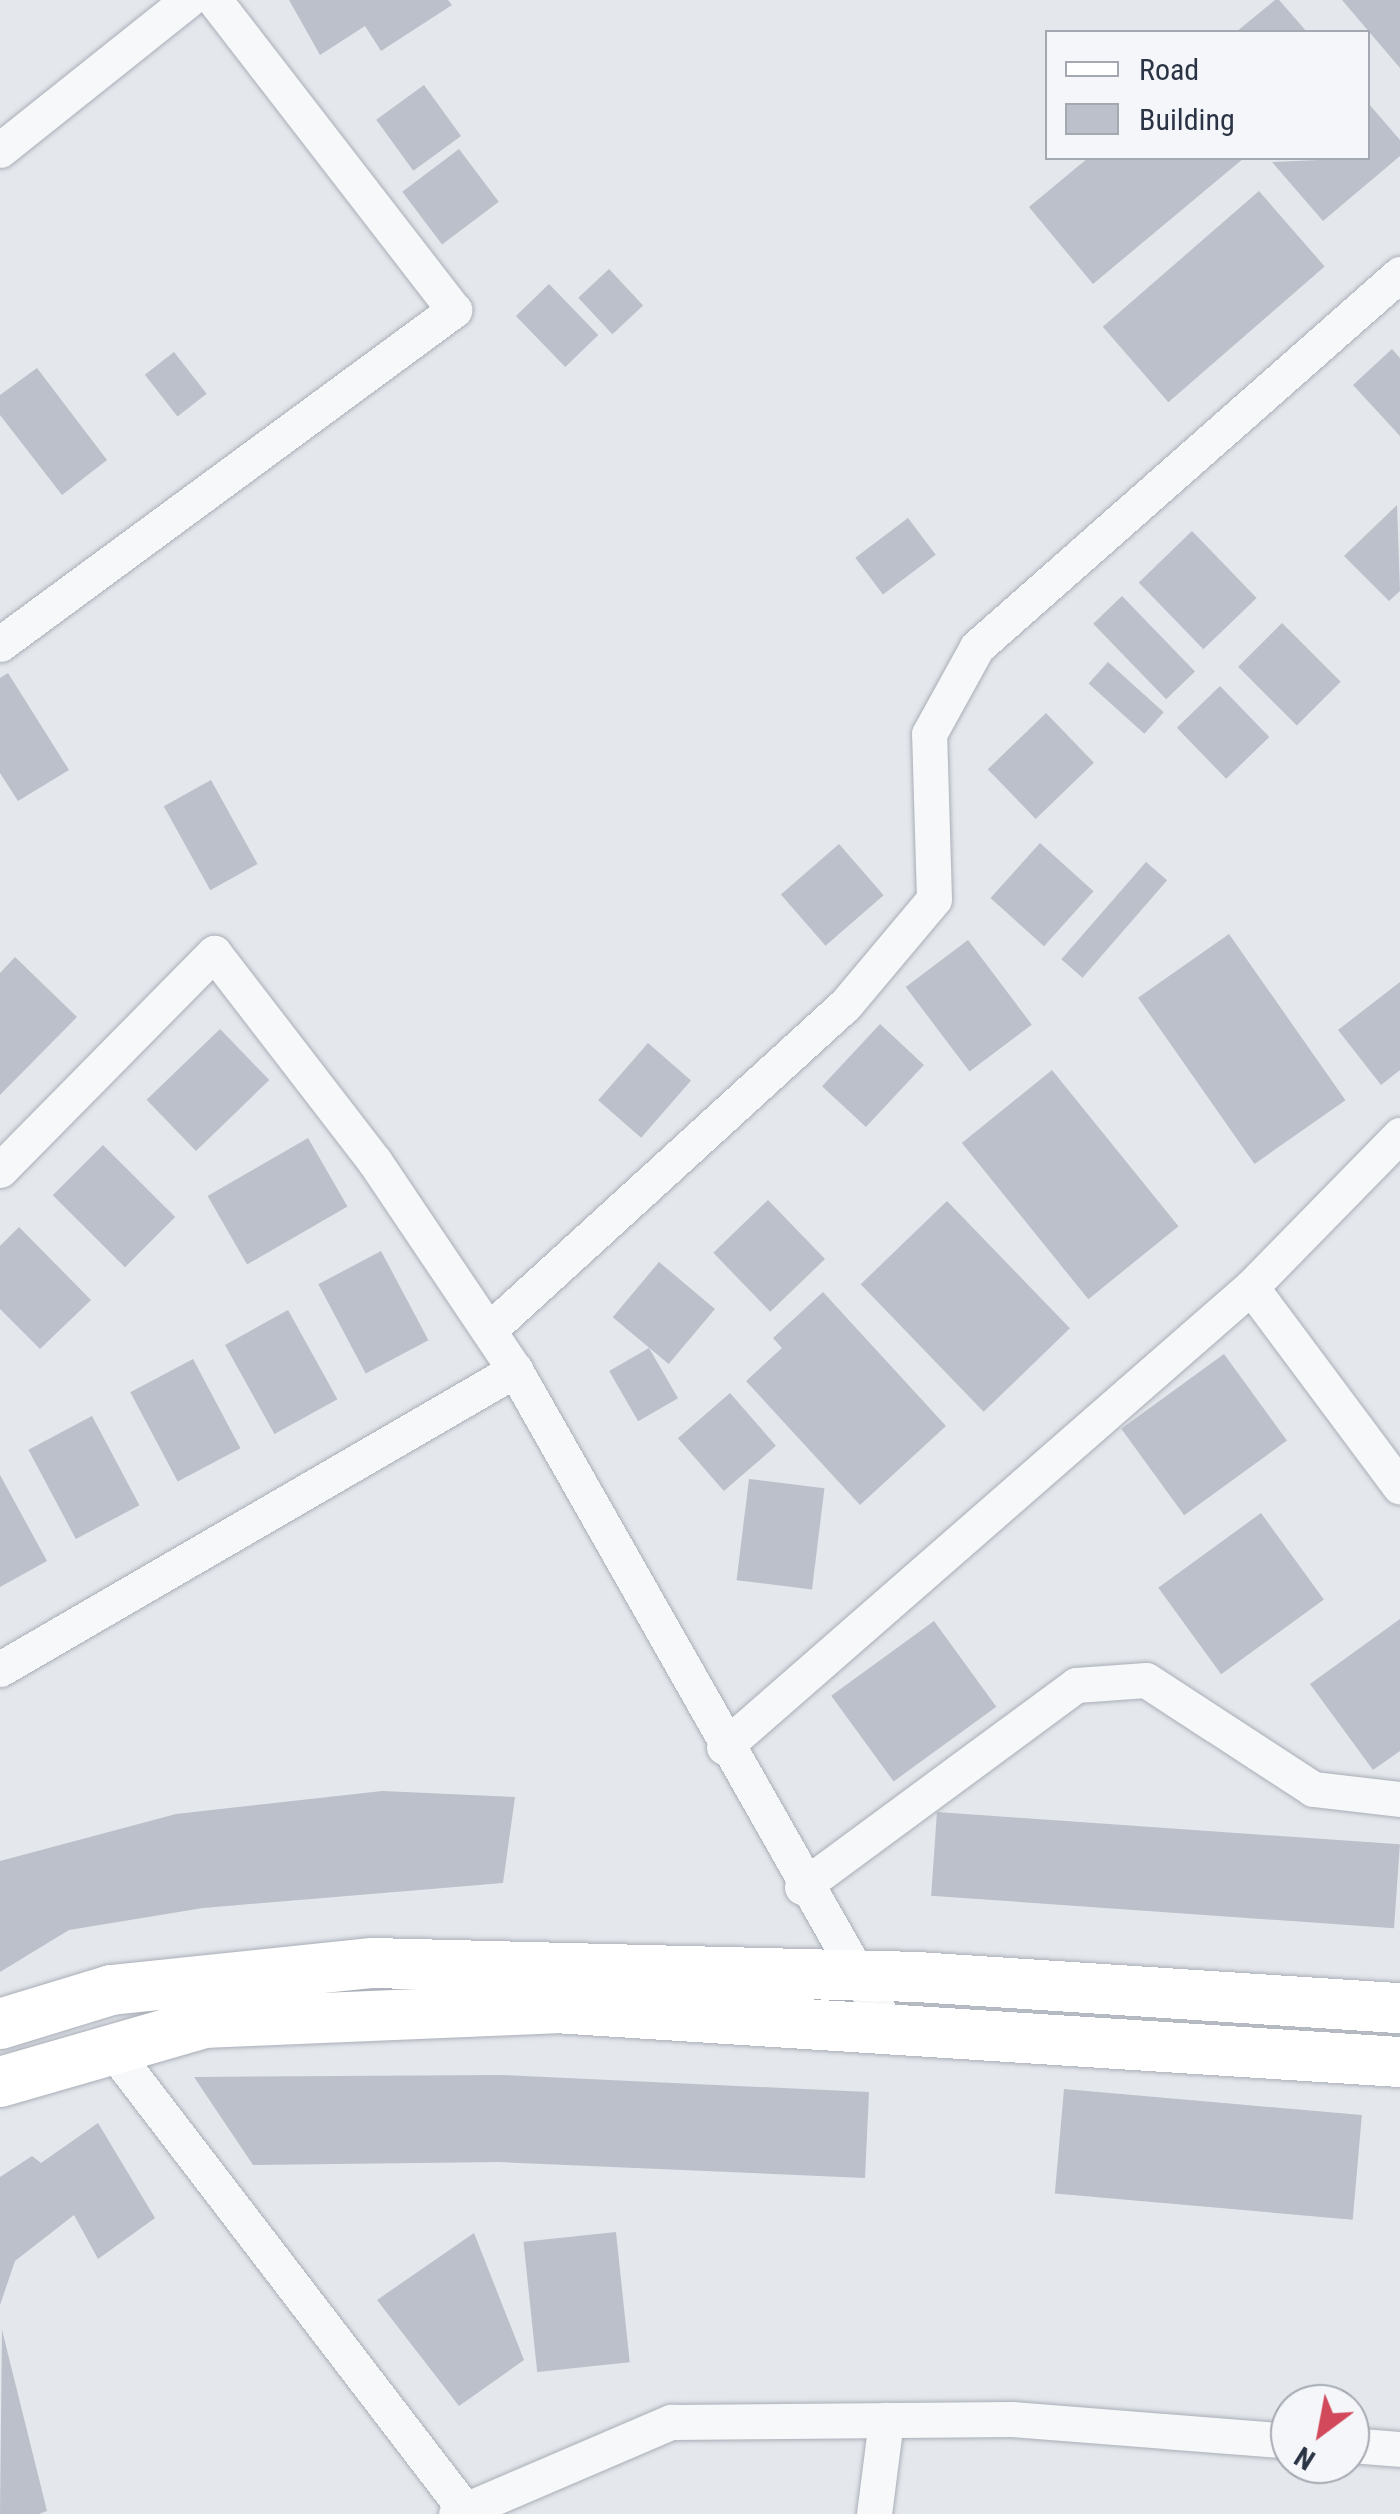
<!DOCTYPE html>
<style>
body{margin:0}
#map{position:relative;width:1400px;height:2514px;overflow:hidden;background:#e4e7ec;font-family:"Roboto Condensed",sans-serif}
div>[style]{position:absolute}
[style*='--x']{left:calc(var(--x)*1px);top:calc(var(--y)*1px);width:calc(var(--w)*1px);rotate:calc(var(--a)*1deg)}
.building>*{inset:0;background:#bbc0ca;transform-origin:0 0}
.roads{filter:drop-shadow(0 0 2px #a9aeb7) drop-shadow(0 0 2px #a9aeb7)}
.minor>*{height:35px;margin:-17.5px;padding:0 17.5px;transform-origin:17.5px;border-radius:17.5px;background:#f7f8fa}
.secondary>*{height:50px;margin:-25px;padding:0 25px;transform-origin:25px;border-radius:25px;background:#fff}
span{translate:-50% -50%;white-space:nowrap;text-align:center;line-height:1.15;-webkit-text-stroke:8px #f4f6f9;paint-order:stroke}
.legend{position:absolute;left:1045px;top:30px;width:325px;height:130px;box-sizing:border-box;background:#f4f6f9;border:2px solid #a4a8b1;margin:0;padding:12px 18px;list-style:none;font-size:30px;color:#2b3445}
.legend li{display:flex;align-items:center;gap:20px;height:50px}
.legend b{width:50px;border:2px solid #a4a8b1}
.north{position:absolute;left:1270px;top:2384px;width:100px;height:100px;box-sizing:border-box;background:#f4f6f9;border:2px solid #a4a8b1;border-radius:50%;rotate:212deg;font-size:28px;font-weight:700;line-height:40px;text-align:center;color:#2b3445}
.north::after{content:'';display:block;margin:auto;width:35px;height:45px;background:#d1495b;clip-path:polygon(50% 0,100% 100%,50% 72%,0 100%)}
</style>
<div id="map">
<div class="building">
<i style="clip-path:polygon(289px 0,448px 0,452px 5px,381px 51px,365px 26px,320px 55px)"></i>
<i style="clip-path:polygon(1279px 0,1307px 32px,1236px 32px,1275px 0)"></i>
<i style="clip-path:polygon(1342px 0,1400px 0,1400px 68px)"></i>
<i style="left:424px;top:85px;width:63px;height:59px;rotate:54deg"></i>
<i style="clip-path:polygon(1368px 103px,1400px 140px,1400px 156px,1323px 221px,1272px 162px,1368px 158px)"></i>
<i style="left:459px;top:149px;width:66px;height:71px;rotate:53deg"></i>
<i style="clip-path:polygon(1088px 158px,1244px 158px,1093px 284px,1029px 207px)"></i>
<i style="left:1259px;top:191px;width:100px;height:207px;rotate:49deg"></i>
<i style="left:609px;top:269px;width:50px;height:42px;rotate:47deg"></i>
<i style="left:549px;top:284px;width:71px;height:46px;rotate:46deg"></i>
<i style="clip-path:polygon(1392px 349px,1400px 358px,1400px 436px,1353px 385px)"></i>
<i style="left:174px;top:352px;width:53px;height:37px;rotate:52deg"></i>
<i style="clip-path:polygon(37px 368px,107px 460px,62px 495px,0 415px,0 395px)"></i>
<i style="clip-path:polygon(1397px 505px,1400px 591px,1389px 601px,1344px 556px)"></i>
<i style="left:908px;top:518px;width:46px;height:66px;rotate:53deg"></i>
<i style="left:1192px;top:531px;width:93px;height:74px;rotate:46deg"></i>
<i style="left:1122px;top:596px;width:105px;height:40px;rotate:46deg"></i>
<i style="left:1282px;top:623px;width:83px;height:62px;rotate:45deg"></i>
<i style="left:1108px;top:662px;width:75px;height:29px;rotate:42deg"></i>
<i style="clip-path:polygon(8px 673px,69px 770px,18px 801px,0 773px,0 678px)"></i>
<i style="left:1220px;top:686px;width:71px;height:60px;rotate:46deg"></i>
<i style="left:1046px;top:713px;width:69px;height:81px;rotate:46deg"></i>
<i style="left:211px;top:780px;width:96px;height:54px;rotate:61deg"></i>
<i style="left:1040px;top:843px;width:72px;height:74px;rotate:42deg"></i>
<i style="left:839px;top:844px;width:68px;height:77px;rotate:49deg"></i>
<i style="left:1146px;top:862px;width:28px;height:129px;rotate:41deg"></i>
<i style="left:1229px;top:934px;width:203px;height:111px;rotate:55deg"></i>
<i style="left:968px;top:940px;width:106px;height:78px;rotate:53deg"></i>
<i style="clip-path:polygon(15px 957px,77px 1017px,0 1095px,0 973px)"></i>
<i style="clip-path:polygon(1400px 982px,1400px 1070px,1381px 1085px,1338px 1030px)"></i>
<i style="left:880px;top:1024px;width:60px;height:85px;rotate:43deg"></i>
<i style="left:220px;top:1029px;width:71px;height:102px;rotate:46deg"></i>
<i style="left:648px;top:1043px;width:57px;height:76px;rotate:41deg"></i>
<i style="left:1052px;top:1070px;width:201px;height:116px;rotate:51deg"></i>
<i style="left:308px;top:1138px;width:79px;height:116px;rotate:60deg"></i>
<i style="left:103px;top:1145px;width:102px;height:71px;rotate:45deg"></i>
<i style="left:768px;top:1200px;width:82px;height:76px;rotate:46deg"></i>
<i style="left:947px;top:1201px;width:177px;height:120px;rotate:46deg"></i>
<i style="clip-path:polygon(19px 1227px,91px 1300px,40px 1349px,0 1309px,0 1246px)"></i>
<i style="left:381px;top:1251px;width:101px;height:71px;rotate:62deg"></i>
<i style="left:659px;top:1262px;width:73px;height:72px;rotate:40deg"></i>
<i style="clip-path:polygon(823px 1292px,946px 1426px,860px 1505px,746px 1381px,782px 1348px,773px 1338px)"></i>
<i style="left:288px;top:1310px;width:102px;height:72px;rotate:61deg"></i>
<i style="left:649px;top:1348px;width:58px;height:46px;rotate:60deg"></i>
<i style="left:1224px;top:1354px;width:107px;height:127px;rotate:54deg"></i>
<i style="left:193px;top:1359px;width:101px;height:71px;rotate:62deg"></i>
<i style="left:730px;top:1393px;width:70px;height:69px;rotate:49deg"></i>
<i style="left:92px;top:1416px;width:101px;height:72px;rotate:62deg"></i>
<i style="clip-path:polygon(0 1475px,47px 1561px,0 1587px)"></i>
<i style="left:749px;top:1479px;width:76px;height:102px;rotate:7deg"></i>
<i style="left:1261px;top:1513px;width:107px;height:127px;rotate:54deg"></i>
<i style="clip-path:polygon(1400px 1619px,1400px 1751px,1373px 1770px,1310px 1684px)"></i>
<i style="left:934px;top:1621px;width:106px;height:127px;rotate:54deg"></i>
<i style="clip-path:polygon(382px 1791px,515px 1797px,503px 1883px,203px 1908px,69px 1930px,0 1972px,0 1861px,176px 1814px)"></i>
<i style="left:937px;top:1812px;width:464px;height:84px;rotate:4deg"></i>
<i style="clip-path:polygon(502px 2075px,869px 2092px,865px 2178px,499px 2162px,253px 2165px,194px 2077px)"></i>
<i style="left:1064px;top:2089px;width:299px;height:105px;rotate:5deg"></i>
<i style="clip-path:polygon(98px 2123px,155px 2218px,98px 2259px,74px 2215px,15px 2261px,0 2305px,0 2177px,32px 2156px,41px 2163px)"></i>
<i style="left:616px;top:2232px;width:131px;height:93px;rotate:84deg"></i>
<i style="clip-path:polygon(474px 2233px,524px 2360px,459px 2406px,377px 2300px)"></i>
<i style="clip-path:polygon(2px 2330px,47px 2511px,39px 2514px,0 2514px)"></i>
</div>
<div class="roads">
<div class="minor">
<i style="--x:0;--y:150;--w:241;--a:-38.6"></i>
<i style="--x:0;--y:644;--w:564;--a:-36.34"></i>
<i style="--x:454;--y:310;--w:392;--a:-127.7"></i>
<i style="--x:0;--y:1170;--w:305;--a:-45.4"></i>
<i style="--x:214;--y:953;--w:264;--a:52.4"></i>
<i style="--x:375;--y:1162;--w:251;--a:56.1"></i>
<i style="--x:515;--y:1370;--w:758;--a:60.42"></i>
<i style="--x:1251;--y:1287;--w:249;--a:53.3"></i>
<i style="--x:489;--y:1330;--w:482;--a:-42.4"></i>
<i style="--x:845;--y:1005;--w:138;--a:-50"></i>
<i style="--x:934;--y:899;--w:165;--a:-91.7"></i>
<i style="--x:929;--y:734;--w:99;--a:-61.1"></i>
<i style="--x:977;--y:647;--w:564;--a:-41.41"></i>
<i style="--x:0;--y:1669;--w:596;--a:-30.14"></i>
<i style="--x:724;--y:1747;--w:700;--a:-41.12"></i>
<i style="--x:1251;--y:1287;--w:213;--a:-45.6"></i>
<i style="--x:802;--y:1887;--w:340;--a:-36.4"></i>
<i style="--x:1076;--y:1685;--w:70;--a:-4.1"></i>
<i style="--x:1146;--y:1680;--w:199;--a:33.1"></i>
<i style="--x:1313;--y:1789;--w:88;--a:6.6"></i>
<i style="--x:111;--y:2048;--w:587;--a:52.54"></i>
<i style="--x:1350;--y:2445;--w:50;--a:4.6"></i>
<i style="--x:456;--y:2514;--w:234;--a:-23.2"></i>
<i style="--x:671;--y:2422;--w:341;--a:-0.5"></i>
<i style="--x:1012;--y:2419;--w:279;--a:4.5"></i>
<i style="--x:874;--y:2514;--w:95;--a:-82.7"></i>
</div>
<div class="secondary">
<i style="--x:0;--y:2024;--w:116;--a:-17"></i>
<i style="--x:111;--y:1990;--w:263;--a:-5.9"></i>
<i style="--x:373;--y:1963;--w:544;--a:1.47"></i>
<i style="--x:917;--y:1977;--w:484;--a:3.7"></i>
<i style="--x:0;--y:2082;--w:212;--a:-16.1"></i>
<i style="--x:204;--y:2023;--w:351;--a:-2.4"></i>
<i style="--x:555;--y:2008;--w:847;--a:3.66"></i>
</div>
</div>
<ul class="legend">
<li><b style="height:12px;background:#fff"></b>Road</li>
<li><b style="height:28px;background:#bbc0ca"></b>Building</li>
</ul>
<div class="north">N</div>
</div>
